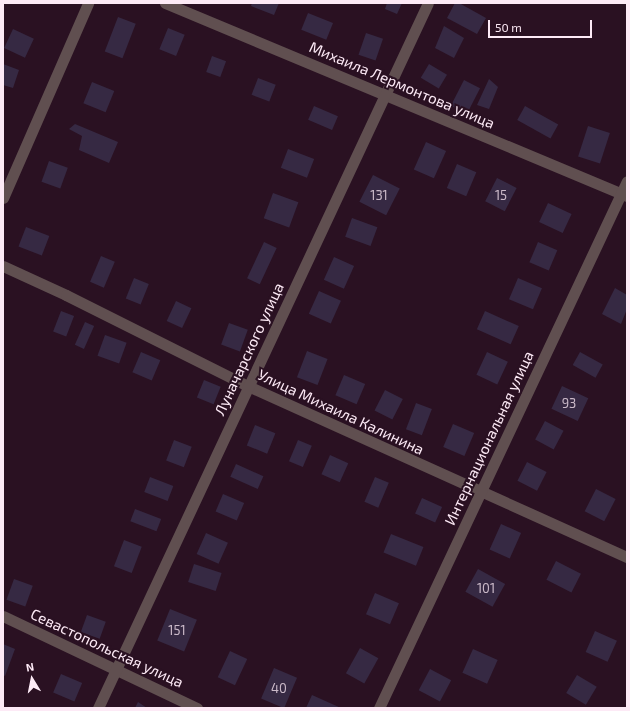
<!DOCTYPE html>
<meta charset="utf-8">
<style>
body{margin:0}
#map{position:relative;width:630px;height:711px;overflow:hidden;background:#2a1122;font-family:"Exo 2",sans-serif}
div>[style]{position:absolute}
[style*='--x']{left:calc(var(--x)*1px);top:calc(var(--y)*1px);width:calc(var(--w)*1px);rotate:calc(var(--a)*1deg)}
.building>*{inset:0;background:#362943;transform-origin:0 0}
.minor>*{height:11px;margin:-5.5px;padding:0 5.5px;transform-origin:5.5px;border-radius:5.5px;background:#604f50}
span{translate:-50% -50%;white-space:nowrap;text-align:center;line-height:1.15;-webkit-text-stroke:4px #2a1122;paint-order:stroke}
.number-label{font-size:13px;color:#cbbac9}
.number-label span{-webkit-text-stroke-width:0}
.street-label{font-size:15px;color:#fdeaf6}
.frame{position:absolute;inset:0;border:4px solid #fdeaf6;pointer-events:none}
.north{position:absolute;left:12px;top:659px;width:40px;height:40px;-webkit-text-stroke:3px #2a1122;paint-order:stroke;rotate:350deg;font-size:11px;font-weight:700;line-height:16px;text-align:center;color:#fdeaf6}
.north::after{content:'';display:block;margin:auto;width:14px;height:18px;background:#fdeaf6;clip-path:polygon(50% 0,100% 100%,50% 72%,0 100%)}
.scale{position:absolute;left:488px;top:20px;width:104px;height:18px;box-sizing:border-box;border:2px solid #fdeaf6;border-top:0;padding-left:5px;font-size:12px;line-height:14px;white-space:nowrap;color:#fdeaf6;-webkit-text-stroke:3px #2a1122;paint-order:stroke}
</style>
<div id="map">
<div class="building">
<i style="clip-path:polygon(252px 3px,279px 3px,274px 15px,251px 6px)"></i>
<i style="clip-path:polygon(387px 3px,402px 3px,397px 14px,385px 9px)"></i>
<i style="clip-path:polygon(455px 3px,459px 3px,486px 18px,477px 34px,447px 18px)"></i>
<i style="left:308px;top:13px;width:27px;height:18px;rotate:22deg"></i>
<i style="left:118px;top:17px;width:19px;height:37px;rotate:21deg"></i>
<i style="clip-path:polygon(444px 26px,464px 38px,454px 58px,435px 48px)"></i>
<i style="left:168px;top:28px;width:18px;height:23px;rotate:22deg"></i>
<i style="left:13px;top:29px;width:23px;height:21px;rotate:25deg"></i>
<i style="left:366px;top:33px;width:18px;height:23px;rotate:19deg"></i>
<i style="left:212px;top:56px;width:15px;height:17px;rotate:20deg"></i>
<i style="clip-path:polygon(3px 64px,19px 70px,13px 88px,3px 85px)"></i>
<i style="left:429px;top:64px;width:21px;height:16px;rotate:31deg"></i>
<i style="left:258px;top:78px;width:19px;height:18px;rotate:21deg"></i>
<i style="clip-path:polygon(489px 79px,498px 87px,489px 109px,477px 105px)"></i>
<i style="left:464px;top:80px;width:18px;height:29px;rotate:27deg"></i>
<i style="left:92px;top:82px;width:24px;height:23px;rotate:22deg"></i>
<i style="left:314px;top:106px;width:26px;height:15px;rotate:23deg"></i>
<i style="left:525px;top:106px;width:38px;height:16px;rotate:29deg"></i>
<i style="clip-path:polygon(75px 124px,118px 142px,109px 163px,79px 150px,82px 136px,69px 129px)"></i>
<i style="left:588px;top:126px;width:23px;height:32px;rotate:18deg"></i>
<i style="left:426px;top:142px;width:22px;height:30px;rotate:24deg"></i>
<i style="left:288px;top:149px;width:28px;height:20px;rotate:21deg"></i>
<i style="left:49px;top:161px;width:20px;height:22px;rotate:20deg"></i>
<i style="left:457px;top:164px;width:21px;height:26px;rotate:23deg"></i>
<i style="left:373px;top:175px;width:30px;height:30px;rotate:27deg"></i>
<i style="left:497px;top:178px;width:22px;height:26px;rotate:27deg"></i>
<i style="left:273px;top:193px;width:27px;height:27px;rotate:20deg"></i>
<i style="left:548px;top:203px;width:26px;height:21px;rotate:25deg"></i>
<i style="left:352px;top:218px;width:27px;height:20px;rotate:20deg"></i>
<i style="left:26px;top:227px;width:25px;height:21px;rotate:21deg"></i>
<i style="left:264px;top:242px;width:14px;height:40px;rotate:25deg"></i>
<i style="left:538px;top:242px;width:21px;height:22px;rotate:23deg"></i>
<i style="left:101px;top:256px;width:15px;height:28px;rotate:23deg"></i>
<i style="left:334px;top:257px;width:22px;height:25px;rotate:24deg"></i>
<i style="left:134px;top:278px;width:16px;height:22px;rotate:22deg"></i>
<i style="left:518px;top:278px;width:26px;height:23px;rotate:23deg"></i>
<i style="clip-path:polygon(615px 288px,627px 295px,627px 309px,621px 324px,602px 314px)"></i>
<i style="left:319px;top:291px;width:24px;height:25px;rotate:24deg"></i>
<i style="left:176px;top:301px;width:17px;height:22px;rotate:25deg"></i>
<i style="left:61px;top:311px;width:14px;height:22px;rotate:21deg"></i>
<i style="left:485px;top:311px;width:37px;height:20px;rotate:24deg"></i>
<i style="left:85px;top:322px;width:10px;height:25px;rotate:24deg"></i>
<i style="left:229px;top:323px;width:20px;height:23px;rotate:20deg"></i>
<i style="left:105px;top:335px;width:23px;height:22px;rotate:20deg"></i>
<i style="left:307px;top:351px;width:22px;height:28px;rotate:21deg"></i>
<i style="left:141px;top:352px;width:21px;height:22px;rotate:23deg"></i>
<i style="left:487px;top:352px;width:23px;height:25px;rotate:25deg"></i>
<i style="left:580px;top:352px;width:26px;height:15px;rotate:29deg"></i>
<i style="left:344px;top:375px;width:23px;height:22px;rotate:23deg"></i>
<i style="left:204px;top:380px;width:18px;height:19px;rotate:22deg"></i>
<i style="left:562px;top:386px;width:29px;height:25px;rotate:25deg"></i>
<i style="left:385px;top:390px;width:20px;height:23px;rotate:27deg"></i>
<i style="left:416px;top:403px;width:17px;height:28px;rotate:21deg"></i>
<i style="left:545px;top:421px;width:21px;height:21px;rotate:28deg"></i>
<i style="left:453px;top:424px;width:23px;height:25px;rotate:23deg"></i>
<i style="left:255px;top:425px;width:22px;height:22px;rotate:22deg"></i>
<i style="left:174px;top:440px;width:19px;height:22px;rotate:21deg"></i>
<i style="left:298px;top:440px;width:15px;height:23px;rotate:23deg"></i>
<i style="left:330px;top:455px;width:20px;height:21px;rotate:24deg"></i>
<i style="left:527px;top:462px;width:22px;height:21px;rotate:27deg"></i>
<i style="left:236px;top:464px;width:30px;height:14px;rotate:24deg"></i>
<i style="left:150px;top:477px;width:25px;height:16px;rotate:21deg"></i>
<i style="left:375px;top:477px;width:15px;height:27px;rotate:23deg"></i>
<i style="left:596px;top:489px;width:22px;height:25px;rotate:27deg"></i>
<i style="left:223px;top:494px;width:23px;height:19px;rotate:23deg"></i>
<i style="left:422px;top:498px;width:22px;height:17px;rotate:24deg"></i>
<i style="left:135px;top:509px;width:28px;height:13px;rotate:21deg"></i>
<i style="left:501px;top:524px;width:22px;height:28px;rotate:24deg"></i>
<i style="left:206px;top:533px;width:24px;height:23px;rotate:24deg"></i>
<i style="left:391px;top:534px;width:35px;height:20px;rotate:22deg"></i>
<i style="left:124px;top:540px;width:19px;height:28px;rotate:21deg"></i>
<i style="left:556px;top:561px;width:28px;height:21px;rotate:27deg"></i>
<i style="left:194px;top:564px;width:29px;height:19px;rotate:18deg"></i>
<i style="left:478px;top:569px;width:31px;height:26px;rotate:29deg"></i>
<i style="left:14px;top:579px;width:20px;height:22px;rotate:20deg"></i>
<i style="left:375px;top:593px;width:26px;height:23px;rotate:23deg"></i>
<i style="left:170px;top:609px;width:29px;height:34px;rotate:22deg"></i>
<i style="left:87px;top:615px;width:20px;height:18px;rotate:20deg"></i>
<i style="left:595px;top:631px;width:24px;height:23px;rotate:24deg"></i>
<i style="clip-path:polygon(3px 644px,15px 649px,5px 676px,3px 675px)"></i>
<i style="left:360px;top:648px;width:21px;height:29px;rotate:29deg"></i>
<i style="left:473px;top:649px;width:27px;height:26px;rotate:24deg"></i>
<i style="left:230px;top:651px;width:19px;height:29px;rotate:25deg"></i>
<i style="left:274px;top:668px;width:25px;height:33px;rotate:23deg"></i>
<i style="left:430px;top:669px;width:24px;height:24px;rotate:28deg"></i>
<i style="left:61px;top:674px;width:23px;height:20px;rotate:23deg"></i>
<i style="left:577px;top:675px;width:23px;height:21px;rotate:31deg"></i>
<i style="clip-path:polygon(312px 695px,341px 708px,306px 708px)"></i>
<i style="clip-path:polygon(138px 702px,147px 708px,135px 708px)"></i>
</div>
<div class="minor">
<i style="--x:165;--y:3;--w:501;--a:22.67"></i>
<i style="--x:3;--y:198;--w:213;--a:-66.4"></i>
<i style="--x:3;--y:266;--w:69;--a:24.7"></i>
<i style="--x:66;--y:295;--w:203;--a:26.6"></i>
<i style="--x:248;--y:386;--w:416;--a:24.3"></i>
<i style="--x:3;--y:616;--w:215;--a:25.4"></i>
<i style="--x:98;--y:708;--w:778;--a:-64.92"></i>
<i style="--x:379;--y:708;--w:582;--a:-64.8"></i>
</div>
<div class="number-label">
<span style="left:379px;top:195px">131</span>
<span style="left:501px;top:195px">15</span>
<span style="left:569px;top:403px">93</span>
<span style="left:486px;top:588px">101</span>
<span style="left:177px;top:630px">151</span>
<span style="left:279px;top:688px">40</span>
</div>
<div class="street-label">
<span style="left:402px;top:85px;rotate:23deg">Михаила Лермонтова улица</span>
<span style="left:249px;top:349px;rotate:-65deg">Луначарского улица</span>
<span style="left:341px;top:412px;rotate:25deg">Улица Михаила Калинина</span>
<span style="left:489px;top:438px;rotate:-65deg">Интернациональная улица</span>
<span style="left:107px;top:648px;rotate:25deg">Севастопольская улица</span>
</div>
<div class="frame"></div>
<div class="north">N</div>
<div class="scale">50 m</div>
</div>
